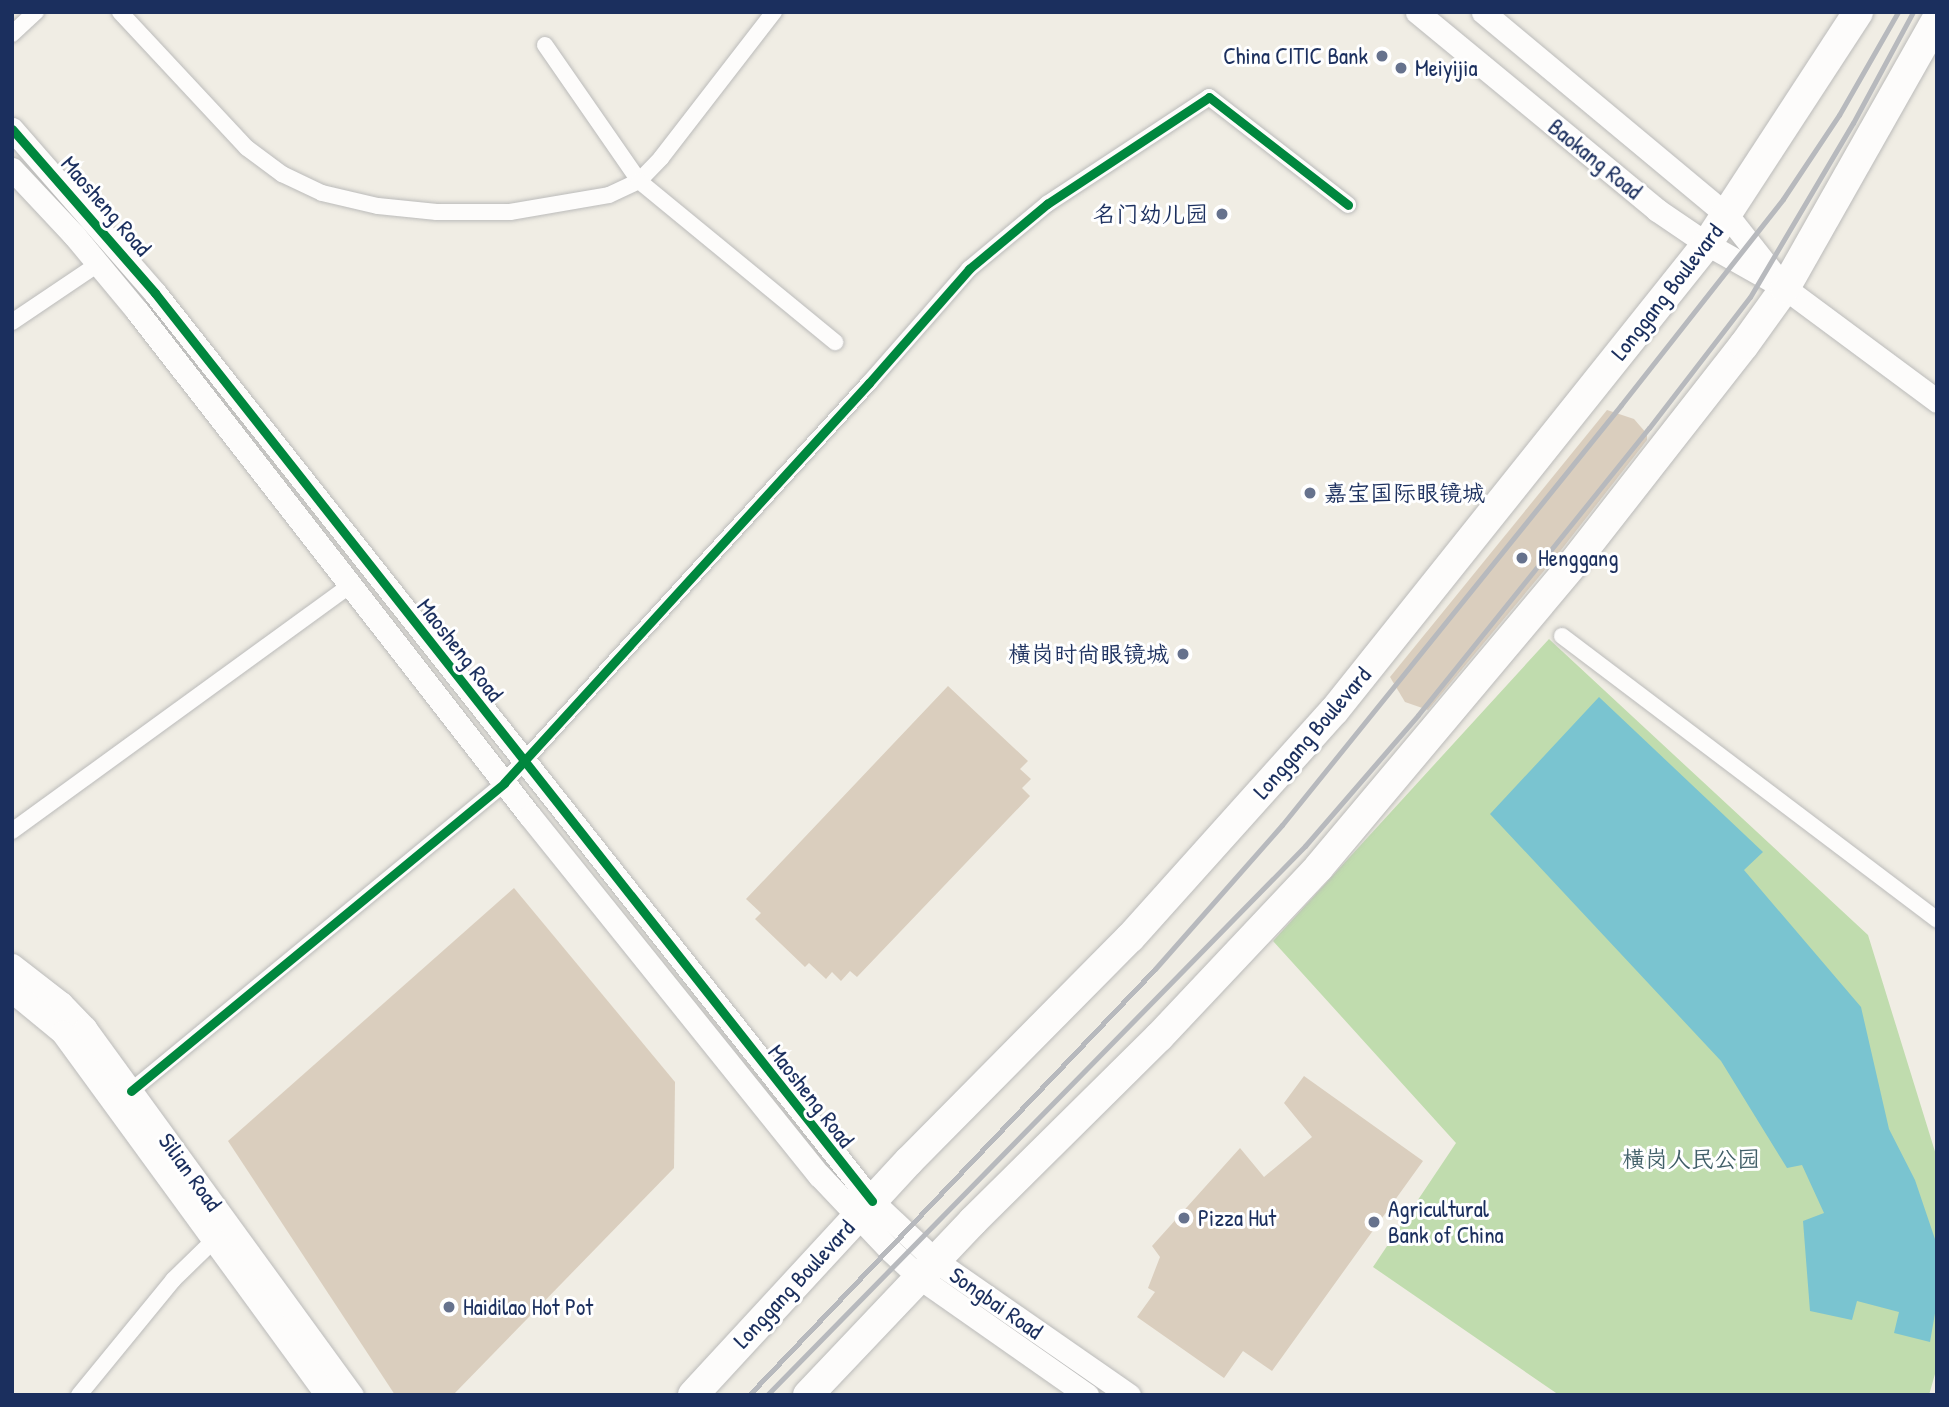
<!DOCTYPE html>
<meta charset="utf-8">
<style>
body{margin:0}
#map{position:relative;width:1949px;height:1407px;overflow:hidden;background:#f0ede4;font-family:"Patrick Hand","LXGW WenKai TC",sans-serif}
div>[style]{position:absolute}
[style*='--x']{left:calc(var(--x)*1px);top:calc(var(--y)*1px);width:calc(var(--w)*1px);rotate:calc(var(--a)*1deg)}
.green>*{inset:0;background:#c0dcae}
.water>*{inset:0;background:#7ac4d0}
.building>*{inset:0;background:#dacebe}
.roads{filter:drop-shadow(0 0 2px #bbbbba) drop-shadow(0 0 2px #bbbbba)}
.street>*{height:16px;margin:-8px;padding:0 8px;transform-origin:8px;border-radius:8px;background:#fdfcfb}
.secondary>*{height:23px;margin:-11.5px;padding:0 11.5px;transform-origin:11.5px;border-radius:11.5px;background:#fdfcfb}
.highway>*{height:30px;margin:-15px;padding:0 15px;transform-origin:15px;border-radius:15px;background:#fdfcfb}
.rail>*{height:5px;margin:-2.5px;padding:0 2.5px;transform-origin:2.5px;border-radius:2.5px;background:#b7b9bd}
.cycleway>*{height:9px;margin:-4.5px;padding:0 4.5px;transform-origin:4.5px;border-radius:4.5px;background:#00873e}
.dots>*{width:19px;height:19px;translate:-50% -50%;box-sizing:border-box;border:4px solid #fff;border-radius:50%}
span{translate:-50% -50%;white-space:nowrap;text-align:center;line-height:1.15;-webkit-text-stroke:6px #fff;paint-order:stroke}
.poi-label{font-size:23px;color:#1b2f5e}
.right{translate:-100% -50%;text-align:right}
.left{translate:0 -50%;text-align:left}
.street-label{font-size:23px;color:#1b2f5e}
.park-label{font-size:23px;color:#415f68}
.frame{position:absolute;inset:0;border:14px solid #1b2f5e;pointer-events:none}
</style>
<div id="map">
<div class="green">
<i style="clip-path:polygon(1549px 639px,1868px 935px,1937px 1158px,1937px 1367px,1929px 1395px,1559px 1395px,1373px 1267px,1456px 1143px,1273px 941px)"></i>
</div>
<div class="water">
<i style="clip-path:polygon(1599px 697px,1763px 852px,1744px 870px,1861px 1007px,1889px 1129px,1915px 1180px,1937px 1245px,1937px 1302px,1930px 1342px,1894px 1333px,1899px 1312px,1857px 1301px,1852px 1320px,1810px 1311px,1803px 1221px,1824px 1213px,1802px 1165px,1787px 1168px,1721px 1061px,1490px 814px)"></i>
</div>
<div class="building">
<i style="clip-path:polygon(1607px 410px,1634px 419px,1647px 434px,1647px 440px,1558px 554px,1428px 710px,1405px 702px,1390px 677px)"></i>
<i style="clip-path:polygon(948px 686px,1028px 761px,1020px 769px,1031px 779px,1022px 788px,1030px 796px,857px 977px,850px 971px,841px 981px,832px 972px,826px 979px,809px 963px,805px 967px,755px 919px,761px 913px,746px 899px)"></i>
<i style="clip-path:polygon(514px 888px,675px 1082px,674px 1168px,453px 1395px,395px 1395px,228px 1141px)"></i>
<i style="clip-path:polygon(1304px 1076px,1423px 1161px,1272px 1371px,1243px 1351px,1224px 1378px,1137px 1317px,1155px 1292px,1148px 1288px,1160px 1257px,1152px 1246px,1240px 1148px,1264px 1177px,1312px 1137px,1284px 1103px)"></i>
</div>
<div class="roads">
<div class="street">
<i style="--x:120;--y:12;--w:186;--a:47"></i>
<i style="--x:247;--y:148;--w:44;--a:36.6"></i>
<i style="--x:282;--y:174;--w:44;--a:25.4"></i>
<i style="--x:322;--y:193;--w:57;--a:13.1"></i>
<i style="--x:378;--y:206;--w:59;--a:5.8"></i>
<i style="--x:437;--y:212;--w:73;--a:0"></i>
<i style="--x:510;--y:212;--w:100;--a:-9.7"></i>
<i style="--x:609;--y:195;--w:33;--a:-25"></i>
<i style="--x:639;--y:181;--w:32;--a:-46"></i>
<i style="--x:661;--y:158;--w:185;--a:-52.3"></i>
<i style="--x:12;--y:34;--w:33;--a:-43"></i>
<i style="--x:545;--y:45;--w:165;--a:55.3"></i>
<i style="--x:639;--y:181;--w:254;--a:39.4"></i>
<i style="--x:12;--y:322;--w:104;--a:-34"></i>
<i style="--x:1562;--y:636;--w:470;--a:37.1"></i>
<i style="--x:12;--y:831;--w:418;--a:-36"></i>
<i style="--x:131;--y:1091;--w:484;--a:-39.5"></i>
<i style="--x:504;--y:783;--w:542;--a:-47.62"></i>
<i style="--x:869;--y:383;--w:152;--a:-48.7"></i>
<i style="--x:969;--y:269;--w:102;--a:-39.8"></i>
<i style="--x:1047;--y:204;--w:194;--a:-33.4"></i>
<i style="--x:1209;--y:97;--w:176;--a:37.8"></i>
<i style="--x:79;--y:1395;--w:149;--a:-50.7"></i>
<i style="--x:173;--y:1280;--w:57;--a:-44.3"></i>
</div>
<div class="secondary">
<i style="--x:1417;--y:12;--w:311;--a:39.5"></i>
<i style="--x:1657;--y:210;--w:60;--a:34.2"></i>
<i style="--x:1707;--y:244;--w:90;--a:29.4"></i>
<i style="--x:1785;--y:288;--w:189;--a:36.6"></i>
<i style="--x:1483;--y:12;--w:317;--a:39.8"></i>
<i style="--x:1727;--y:215;--w:79;--a:51.7"></i>
<i style="--x:12;--y:129;--w:218;--a:48.9"></i>
<i style="--x:155;--y:293;--w:1157;--a:51.7"></i>
<i style="--x:872;--y:1201;--w:88;--a:43.2"></i>
<i style="--x:936;--y:1261;--w:235;--a:34.8"></i>
<i style="--x:12;--y:169;--w:91;--a:46.8"></i>
<i style="--x:74;--y:235;--w:99;--a:50.3"></i>
<i style="--x:137;--y:311;--w:640;--a:52.11"></i>
<i style="--x:530;--y:816;--w:461;--a:51.2"></i>
<i style="--x:819;--y:1175;--w:102;--a:46.6"></i>
<i style="--x:889;--y:1249;--w:42;--a:43.1"></i>
<i style="--x:920;--y:1278;--w:204;--a:35"></i>
<i style="--x:12;--y:965;--w:62;--a:37.8"></i>
<i style="--x:61;--y:1003;--w:35;--a:46"></i>
<i style="--x:85;--y:1028;--w:454;--a:54"></i>
<i style="--x:12;--y:991;--w:65;--a:39.4"></i>
<i style="--x:62;--y:1032;--w:449;--a:53.9"></i>
</div>
<div class="highway">
<i style="--x:693;--y:1395;--w:318;--a:-47.3"></i>
<i style="--x:909;--y:1161;--w:314;--a:-45.3"></i>
<i style="--x:1130;--y:938;--w:305;--a:-48.1"></i>
<i style="--x:1334;--y:711;--w:598;--a:-51.39"></i>
<i style="--x:1707;--y:244;--w:277;--a:-56.9"></i>
<i style="--x:808;--y:1395;--w:240;--a:-46.5"></i>
<i style="--x:973;--y:1221;--w:262;--a:-44.7"></i>
<i style="--x:1159;--y:1037;--w:233;--a:-46.7"></i>
<i style="--x:1319;--y:867;--w:394;--a:-50"></i>
<i style="--x:1572;--y:565;--w:279;--a:-52"></i>
<i style="--x:1744;--y:345;--w:70;--a:-54.3"></i>
<i style="--x:1785;--y:288;--w:309;--a:-60.5"></i>
</div>
</div>
<div class="rail">
<i style="--x:749;--y:1395;--w:588;--a:-46.38"></i>
<i style="--x:1155;--y:969;--w:192;--a:-48.6"></i>
<i style="--x:1282;--y:825;--w:540;--a:-51.09"></i>
<i style="--x:1621;--y:405;--w:262;--a:-51.8"></i>
<i style="--x:1783;--y:199;--w:101;--a:-56.3"></i>
<i style="--x:1839;--y:115;--w:119;--a:-60.2"></i>
<i style="--x:767;--y:1395;--w:769;--a:-45.58"></i>
<i style="--x:1305;--y:846;--w:173;--a:-49.2"></i>
<i style="--x:1418;--y:715;--w:368;--a:-51.2"></i>
<i style="--x:1649;--y:428;--w:165;--a:-52.4"></i>
<i style="--x:1750;--y:297;--w:202;--a:-59.4"></i>
<i style="--x:1853;--y:123;--w:126;--a:-61.6"></i>
</div>
<div class="cycleway">
<i style="--x:12;--y:129;--w:218;--a:48.9"></i>
<i style="--x:155;--y:293;--w:1157;--a:51.7"></i>
<i style="--x:131;--y:1091;--w:484;--a:-39.5"></i>
<i style="--x:504;--y:783;--w:542;--a:-47.62"></i>
<i style="--x:869;--y:383;--w:152;--a:-48.7"></i>
<i style="--x:969;--y:269;--w:102;--a:-39.8"></i>
<i style="--x:1047;--y:204;--w:194;--a:-33.4"></i>
<i style="--x:1209;--y:97;--w:176;--a:37.8"></i>
</div>
<div class="dots">
<i style="left:1382px;top:56px;background:#66728d"></i>
<i style="left:1401px;top:68px;background:#66728d"></i>
<i style="left:1222px;top:214px;background:#66728d"></i>
<i style="left:1310px;top:493px;background:#66728d"></i>
<i style="left:1522px;top:558px;background:#66728d"></i>
<i style="left:1183px;top:654px;background:#66728d"></i>
<i style="left:1184px;top:1218px;background:#66728d"></i>
<i style="left:1374px;top:1222px;background:#66728d"></i>
<i style="left:449px;top:1307px;background:#66728d"></i>
</div>
<div class="poi-label">
<span class="right" style="left:1368px;top:56px">China CITIC Bank</span>
<span class="left" style="left:1415px;top:68px">Meiyijia</span>
<span class="right" style="left:1208px;top:214px">名门幼儿园</span>
<span class="left" style="left:1324px;top:493px">嘉宝国际眼镜城</span>
<span class="left" style="left:1538px;top:558px">Henggang</span>
<span class="right" style="left:1169px;top:654px">横岗时尚眼镜城</span>
<span class="left" style="left:1388px;top:1222px">Agricultural<br>Bank of China</span>
<span class="left" style="left:1198px;top:1218px">Pizza Hut</span>
<span class="left" style="left:463px;top:1307px">Haidilao Hot Pot</span>
</div>
<div class="street-label">
<span style="left:1595px;top:159px;rotate:39deg">Baokang Road</span>
<span style="left:106px;top:206px;rotate:49deg">Maosheng Road</span>
<span style="left:1667px;top:292px;rotate:-52deg">Longgang Boulevard</span>
<span style="left:460px;top:650px;rotate:52deg">Maosheng Road</span>
<span style="left:1312px;top:733px;rotate:-49deg">Longgang Boulevard</span>
<span style="left:811px;top:1096px;rotate:52deg">Maosheng Road</span>
<span style="left:190px;top:1172px;rotate:54deg">Silian Road</span>
<span style="left:794px;top:1284px;rotate:-47deg">Longgang Boulevard</span>
<span style="left:996px;top:1303px;rotate:35deg">Songbai Road</span>
</div>
<div class="park-label">
<span style="left:1691px;top:1159px">横岗人民公园</span>
</div>
<div class="frame"></div>
</div>
